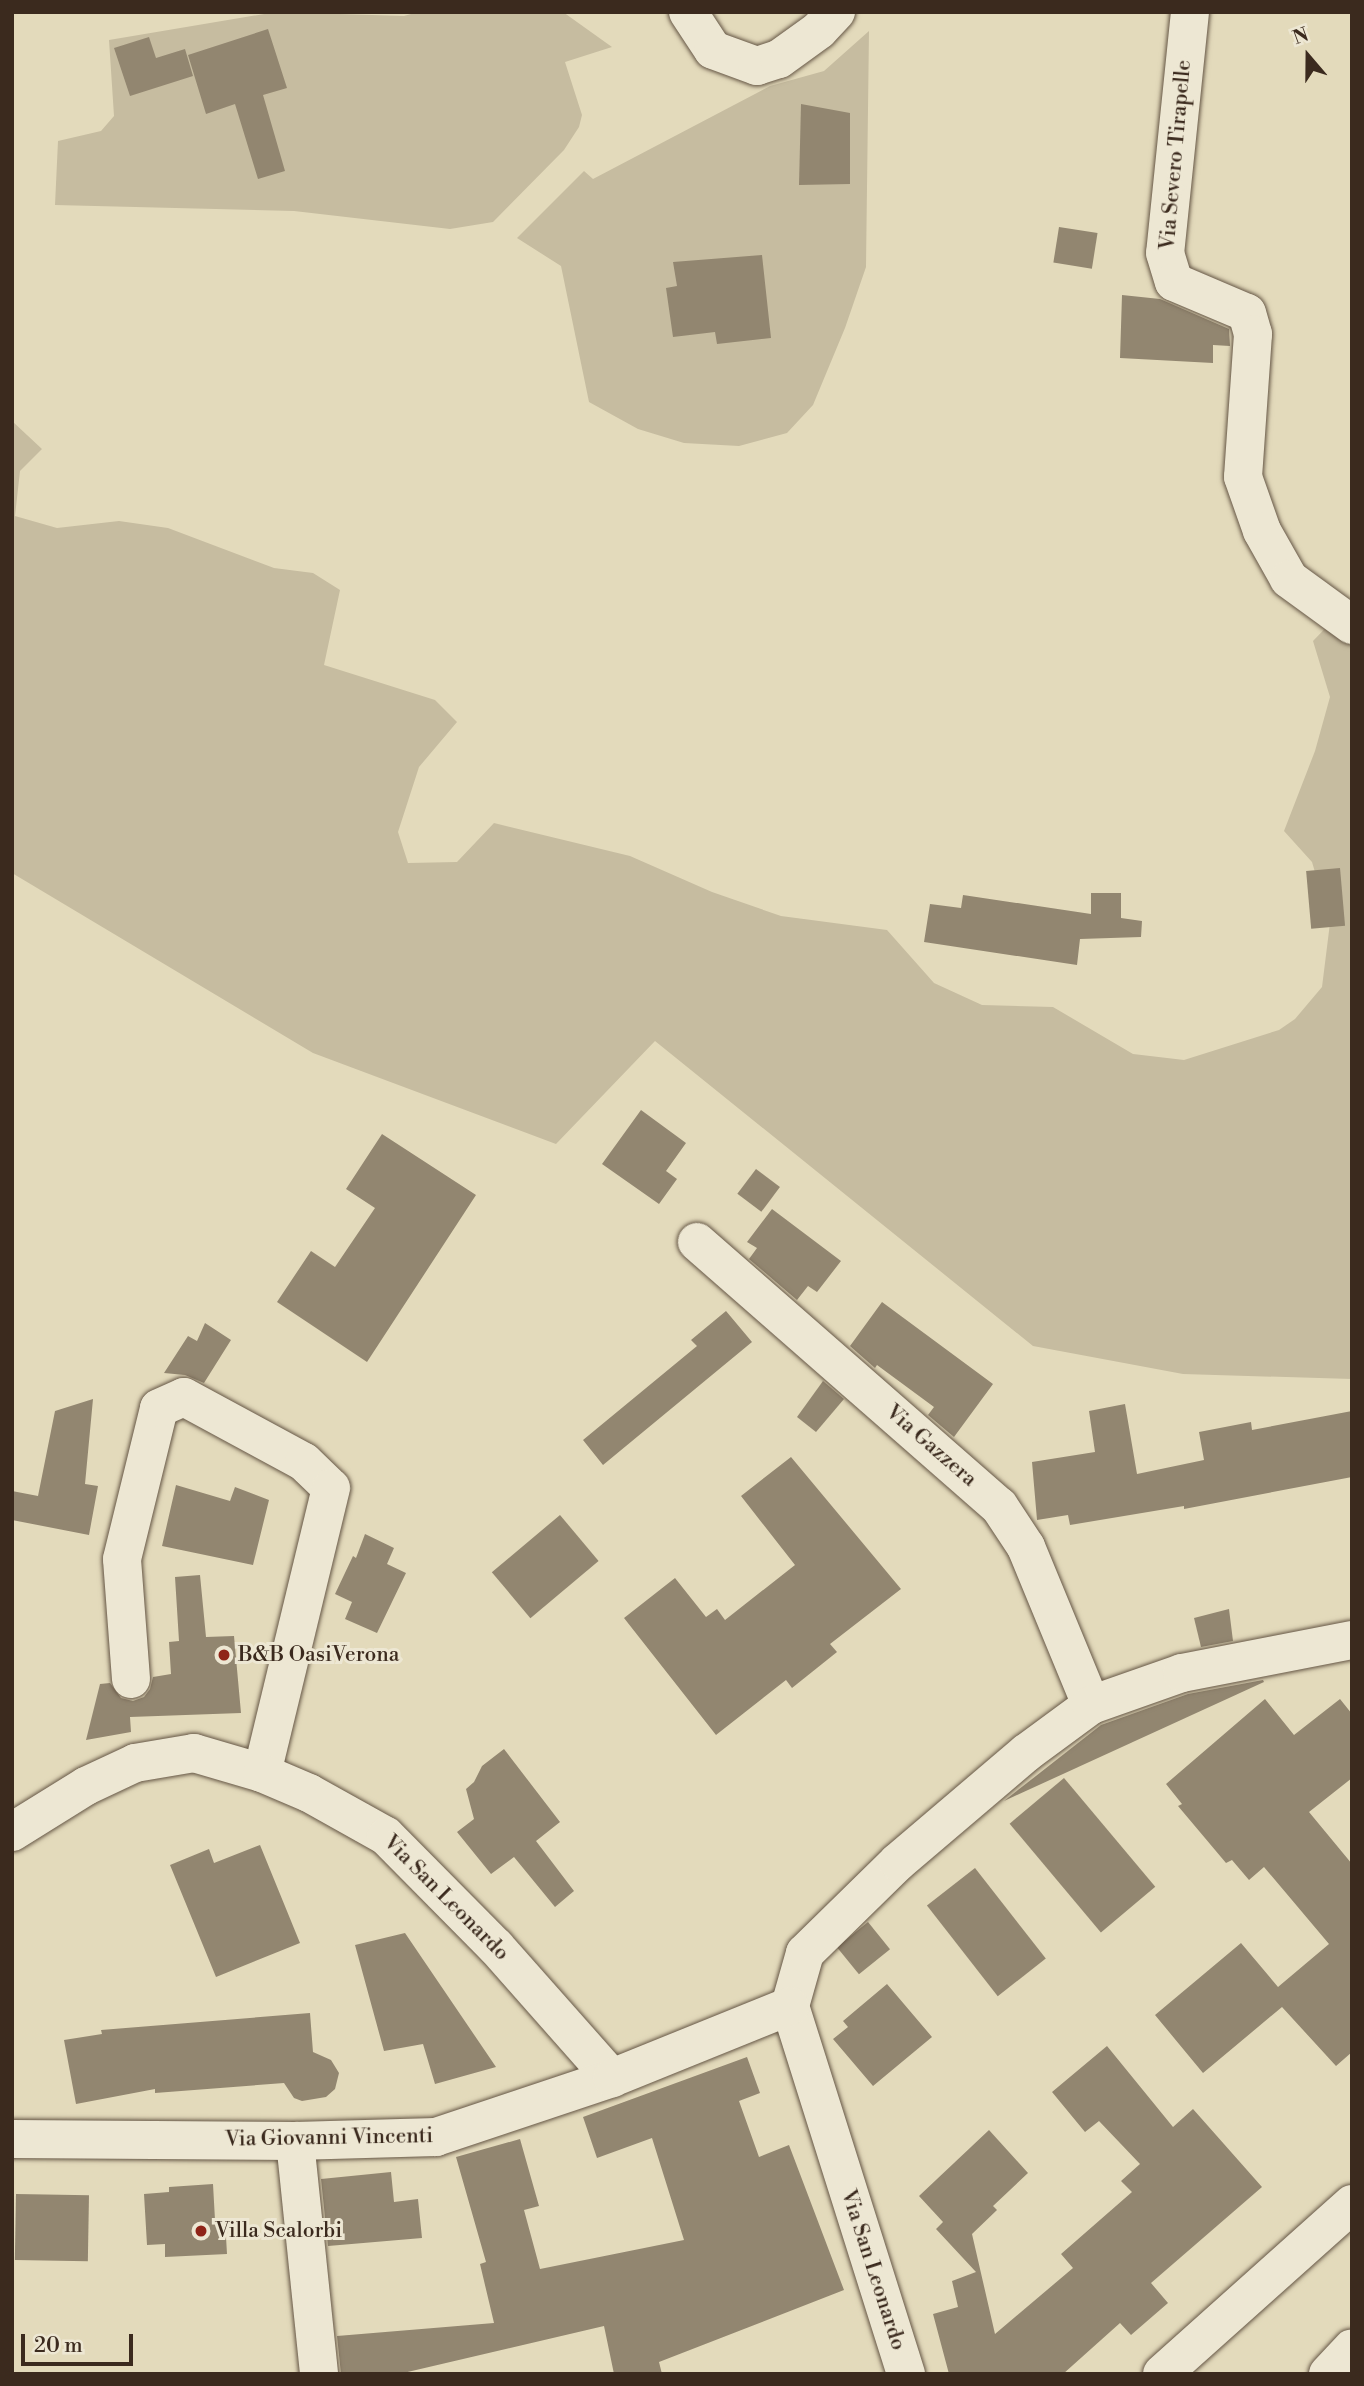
<!DOCTYPE html>
<style>
body{margin:0}
#map{position:relative;width:1364px;height:2386px;overflow:hidden;background:#e3dabb;font-family:"Libre Bodoni",serif}
div>[style]{position:absolute}
[style*='--x']{left:calc(var(--x)*1px);top:calc(var(--y)*1px);width:calc(var(--w)*1px);rotate:calc(var(--a)*1deg)}
.green>*{inset:0;background:#c6bca0}
.building>*{inset:0;background:#928670;transform-origin:0 0}
.roads{filter:drop-shadow(0 0 2px #655645) drop-shadow(0 0 2px #655645)}
.minor>*{height:38px;margin:-19px;padding:0 19px;transform-origin:19px;border-radius:19px;background:#ede7d3}
.dots>*{width:19px;height:19px;translate:-50% -50%;box-sizing:border-box;border:4px solid #ede7d3;border-radius:50%}
span{translate:-50% -50%;white-space:nowrap;text-align:center;line-height:1.15;-webkit-text-stroke:6px #ede7d3;paint-order:stroke}
.street-label{font-size:21px;color:#3b2a1e}
.poi-label{font-size:21px;color:#3b2a1e}
.left{translate:0 -50%;text-align:left}
.frame{position:absolute;inset:0;border:14px solid #3b2a1e;pointer-events:none}
.north{position:absolute;left:1273px;top:21px;width:70px;height:70px;-webkit-text-stroke:5px #ede7d3;paint-order:stroke;rotate:340deg;font-size:19px;font-weight:700;line-height:28px;text-align:center;color:#3b2a1e}
.north::after{content:'';display:block;margin:auto;width:24px;height:32px;background:#3b2a1e;clip-path:polygon(50% 0,100% 100%,50% 72%,0 100%)}
.scale{position:absolute;left:21px;top:2334px;width:112px;height:32px;box-sizing:border-box;border:4px solid #3b2a1e;border-top:0;padding-left:9px;font-size:21px;line-height:24px;white-space:nowrap;color:#3b2a1e;-webkit-text-stroke:5px #ede7d3;paint-order:stroke}
</style>
<div id="map">
<div class="green">
<i style="clip-path:polygon(276px 12px,404px 16px,418px 12px,563px 12px,612px 47px,565px 62px,582px 115px,579px 127px,564px 150px,493px 222px,450px 229px,294px 211px,55px 205px,58px 141px,101px 131px,114px 116px,109px 40px)"></i>
<i style="clip-path:polygon(869px 31px,866px 267px,845px 328px,813px 405px,787px 433px,739px 446px,684px 443px,638px 429px,589px 402px,561px 266px,517px 238px,584px 171px,593px 179px,770px 86px,824px 71px)"></i>
<i style="clip-path:polygon(12px 421px,42px 449px,20px 471px,15px 516px,57px 528px,119px 521px,168px 528px,274px 568px,313px 573px,340px 590px,324px 665px,435px 700px,457px 722px,419px 767px,398px 832px,408px 863px,457px 862px,494px 823px,630px 856px,712px 892px,781px 916px,887px 930px,934px 983px,982px 1005px,1053px 1007px,1133px 1054px,1184px 1060px,1279px 1030px,1295px 1019px,1322px 987px,1330px 923px,1312px 862px,1284px 831px,1315px 751px,1330px 697px,1313px 641px,1342px 611px,1352px 615px,1352px 1379px,1183px 1374px,1033px 1346px,655px 1041px,556px 1144px,313px 1053px,12px 873px)"></i>
</div>
<div class="building">
<i style="clip-path:polygon(268px 29px,287px 88px,263px 95px,285px 171px,258px 179px,235px 104px,206px 114px,188px 55px)"></i>
<i style="clip-path:polygon(149px 37px,156px 58px,185px 49px,193px 76px,130px 96px,114px 48px)"></i>
<i style="clip-path:polygon(801px 104px,850px 113px,850px 184px,799px 185px)"></i>
<i style="left:1059px;top:227px;width:39px;height:36px;rotate:9deg"></i>
<i style="clip-path:polygon(762px 255px,771px 338px,717px 344px,715px 332px,673px 337px,666px 288px,677px 286px,673px 262px)"></i>
<i style="clip-path:polygon(1122px 295px,1160px 299px,1229px 329px,1230px 346px,1213px 345px,1213px 363px,1120px 358px)"></i>
<i style="left:1340px;top:868px;width:58px;height:34px;rotate:85deg"></i>
<i style="clip-path:polygon(1091px 893px,1121px 893px,1121px 918px,1142px 921px,1141px 937px,1080px 939px,1077px 965px,924px 942px,930px 904px,961px 908px,963px 895px,1091px 914px)"></i>
<i style="clip-path:polygon(641px 1110px,686px 1143px,666px 1171px,677px 1179px,659px 1204px,602px 1164px)"></i>
<i style="clip-path:polygon(382px 1134px,476px 1195px,367px 1362px,277px 1302px,311px 1251px,335px 1267px,375px 1208px,346px 1189px)"></i>
<i style="left:756px;top:1169px;width:30px;height:31px;rotate:37deg"></i>
<i style="clip-path:polygon(772px 1209px,841px 1261px,817px 1292px,808px 1286px,797px 1300px,749px 1259px,757px 1248px,747px 1242px)"></i>
<i style="clip-path:polygon(882px 1302px,993px 1384px,954px 1437px,928px 1415px,934px 1407px,877px 1365px,875px 1368px,850px 1346px)"></i>
<i style="clip-path:polygon(726px 1311px,752px 1342px,603px 1465px,583px 1440px,697px 1346px,691px 1340px)"></i>
<i style="clip-path:polygon(205px 1323px,231px 1340px,204px 1383px,185px 1375px,164px 1373px,188px 1336px,197px 1341px)"></i>
<i style="clip-path:polygon(823px 1381px,844px 1399px,816px 1432px,797px 1417px)"></i>
<i style="clip-path:polygon(93px 1399px,85px 1484px,98px 1486px,89px 1535px,12px 1520px,12px 1491px,38px 1496px,55px 1411px)"></i>
<i style="clip-path:polygon(1125px 1404px,1137px 1474px,1204px 1460px,1199px 1432px,1251px 1422px,1252px 1430px,1352px 1411px,1352px 1477px,1184px 1509px,1184px 1506px,1070px 1525px,1068px 1515px,1037px 1520px,1032px 1462px,1095px 1452px,1089px 1411px)"></i>
<i style="clip-path:polygon(791px 1457px,901px 1589px,830px 1644px,837px 1652px,792px 1688px,786px 1680px,716px 1735px,624px 1618px,675px 1578px,706px 1617px,717px 1609px,725px 1620px,795px 1565px,741px 1496px)"></i>
<i style="clip-path:polygon(176px 1485px,230px 1501px,235px 1487px,269px 1500px,253px 1565px,162px 1546px)"></i>
<i style="left:560px;top:1515px;width:60px;height:89px;rotate:50deg"></i>
<i style="clip-path:polygon(365px 1534px,394px 1548px,387px 1564px,406px 1573px,377px 1633px,345px 1619px,352px 1602px,335px 1594px,353px 1556px,356px 1558px)"></i>
<i style="clip-path:polygon(200px 1575px,206px 1637px,234px 1636px,241px 1713px,130px 1717px,131px 1732px,86px 1740px,100px 1684px,110px 1683px,121px 1698px,133px 1701px,144px 1697px,150px 1689px,153px 1677px,171px 1674px,169px 1642px,179px 1641px,175px 1577px)"></i>
<i style="clip-path:polygon(1229px 1609px,1233px 1641px,1201px 1647px,1194px 1618px)"></i>
<i style="clip-path:polygon(1263px 1680px,1264px 1682px,1004px 1801px,1101px 1725px,1188px 1694px)"></i>
<i style="clip-path:polygon(1265px 1699px,1294px 1735px,1340px 1699px,1352px 1714px,1352px 1778px,1309px 1812px,1352px 1864px,1352px 2052px,1336px 2066px,1282px 2007px,1203px 2073px,1155px 2015px,1241px 1943px,1278px 1987px,1329px 1944px,1264px 1867px,1249px 1880px,1232px 1860px,1226px 1863px,1178px 1806px,1182px 1804px,1166px 1784px)"></i>
<i style="clip-path:polygon(504px 1749px,560px 1822px,536px 1841px,574px 1891px,555px 1907px,514px 1857px,491px 1874px,457px 1832px,474px 1819px,466px 1789px,474px 1782px,482px 1766px)"></i>
<i style="left:1064px;top:1778px;width:142px;height:71px;rotate:50deg"></i>
<i style="clip-path:polygon(260px 1845px,300px 1943px,216px 1977px,170px 1865px,209px 1849px,214px 1863px)"></i>
<i style="left:975px;top:1868px;width:115px;height:61px;rotate:52deg"></i>
<i style="left:868px;top:1922px;width:35px;height:40px;rotate:51deg"></i>
<i style="clip-path:polygon(405px 1933px,496px 2067px,435px 2084px,423px 2044px,384px 2051px,355px 1945px)"></i>
<i style="clip-path:polygon(887px 1984px,932px 2037px,873px 2086px,833px 2039px,848px 2027px,843px 2021px)"></i>
<i style="clip-path:polygon(310px 2013px,313px 2052px,331px 2060px,339px 2073px,335px 2089px,326px 2097px,302px 2101px,294px 2098px,284px 2083px,155px 2093px,155px 2089px,76px 2104px,64px 2040px,102px 2034px,101px 2030px)"></i>
<i style="clip-path:polygon(1107px 2046px,1173px 2127px,1193px 2109px,1262px 2187px,1151px 2283px,1168px 2303px,1131px 2335px,1120px 2323px,1063px 2374px,949px 2374px,933px 2314px,958px 2307px,952px 2281px,976px 2272px,936px 2229px,943px 2222px,919px 2196px,989px 2130px,1028px 2173px,993px 2206px,997px 2210px,972px 2234px,995px 2334px,1073px 2268px,1061px 2254px,1132px 2192px,1121px 2181px,1140px 2164px,1099px 2121px,1085px 2132px,1052px 2092px)"></i>
<i style="clip-path:polygon(747px 2057px,760px 2093px,739px 2101px,759px 2157px,789px 2145px,844px 2290px,659px 2362px,662px 2374px,614px 2374px,604px 2326px,399px 2374px,341px 2374px,337px 2336px,494px 2323px,480px 2264px,486px 2262px,456px 2157px,520px 2139px,539px 2206px,524px 2210px,540px 2269px,684px 2240px,652px 2138px,597px 2158px,583px 2117px)"></i>
<i style="clip-path:polygon(391px 2172px,394px 2202px,418px 2199px,422px 2238px,328px 2246px,321px 2179px)"></i>
<i style="clip-path:polygon(213px 2184px,215px 2220px,225px 2219px,227px 2254px,165px 2257px,165px 2244px,147px 2245px,144px 2194px,169px 2192px,169px 2187px)"></i>
<i style="left:16px;top:2194px;width:73px;height:66px;rotate:1deg"></i>
</div>
<div class="roads">
<div class="minor">
<i style="--x:688;--y:12;--w:45;--a:56.7"></i>
<i style="--x:713;--y:50;--w:47;--a:20"></i>
<i style="--x:757;--y:66;--w:23;--a:-18"></i>
<i style="--x:779;--y:59;--w:49;--a:-35.9"></i>
<i style="--x:819;--y:30;--w:25;--a:-47"></i>
<i style="--x:1190;--y:12;--w:242;--a:95.9"></i>
<i style="--x:1165;--y:253;--w:30;--a:73"></i>
<i style="--x:1174;--y:282;--w:79;--a:23"></i>
<i style="--x:1247;--y:313;--w:22;--a:74"></i>
<i style="--x:1253;--y:334;--w:143;--a:94"></i>
<i style="--x:1243;--y:477;--w:57;--a:70.6"></i>
<i style="--x:1262;--y:531;--w:55;--a:60.6"></i>
<i style="--x:1289;--y:579;--w:78;--a:36.1"></i>
<i style="--x:697;--y:1242;--w:401;--a:41.2"></i>
<i style="--x:999;--y:1506;--w:49;--a:56.6"></i>
<i style="--x:1026;--y:1547;--w:171;--a:67.6"></i>
<i style="--x:131;--y:1679;--w:120;--a:-94.3"></i>
<i style="--x:122;--y:1559;--w:155;--a:-76.2"></i>
<i style="--x:159;--y:1408;--w:27;--a:-24"></i>
<i style="--x:184;--y:1397;--w:136;--a:28.4"></i>
<i style="--x:304;--y:1462;--w:37;--a:44"></i>
<i style="--x:331;--y:1488;--w:293;--a:103.6"></i>
<i style="--x:12;--y:1832;--w:87;--a:-31.9"></i>
<i style="--x:86;--y:1786;--w:54;--a:-25.1"></i>
<i style="--x:135;--y:1763;--w:60;--a:-9.6"></i>
<i style="--x:194;--y:1753;--w:71;--a:16.4"></i>
<i style="--x:262;--y:1773;--w:51;--a:23.1"></i>
<i style="--x:309;--y:1793;--w:88;--a:29.2"></i>
<i style="--x:386;--y:1836;--w:156;--a:45.3"></i>
<i style="--x:496;--y:1947;--w:175;--a:48.5"></i>
<i style="--x:790;--y:2006;--w:55;--a:-74.2"></i>
<i style="--x:805;--y:1953;--w:130;--a:-44.4"></i>
<i style="--x:898;--y:1862;--w:168;--a:-40.4"></i>
<i style="--x:1026;--y:1753;--w:81;--a:-36.4"></i>
<i style="--x:1091;--y:1705;--w:96;--a:-19.4"></i>
<i style="--x:1182;--y:1673;--w:173;--a:-11"></i>
<i style="--x:790;--y:2006;--w:386;--a:72.5"></i>
<i style="--x:12;--y:2139;--w:283;--a:0.4"></i>
<i style="--x:295;--y:2141;--w:141;--a:-1.6"></i>
<i style="--x:436;--y:2137;--w:186;--a:-18.5"></i>
<i style="--x:612;--y:2078;--w:192;--a:-22"></i>
<i style="--x:295;--y:2141;--w:234;--a:84.1"></i>
<i style="--x:1162;--y:2374;--w:255;--a:-41.8"></i>
<i style="--x:1328;--y:2374;--w:35;--a:-47"></i>
</div>
</div>
<div class="dots">
<i style="left:224px;top:1655px;background:#8f2418"></i>
<i style="left:201px;top:2231px;background:#8f2418"></i>
</div>
<div class="street-label">
<span style="left:1176px;top:155px;rotate:-85deg">Via Severo Tirapelle</span>
<span style="left:931px;top:1446px;rotate:41deg">Via Gazzera</span>
<span style="left:446px;top:1898px;rotate:45deg">Via San Leonardo</span>
<span style="left:329px;top:2138px;rotate:-1deg">Via Giovanni Vincenti</span>
<span style="left:873px;top:2270px;rotate:72deg">Via San Leonardo</span>
</div>
<div class="poi-label">
<span class="left" style="left:238px;top:1655px">B&amp;B OasiVerona</span>
<span class="left" style="left:215px;top:2231px">Villa Scalorbi</span>
</div>
<div class="frame"></div>
<div class="north">N</div>
<div class="scale">20 m</div>
</div>
